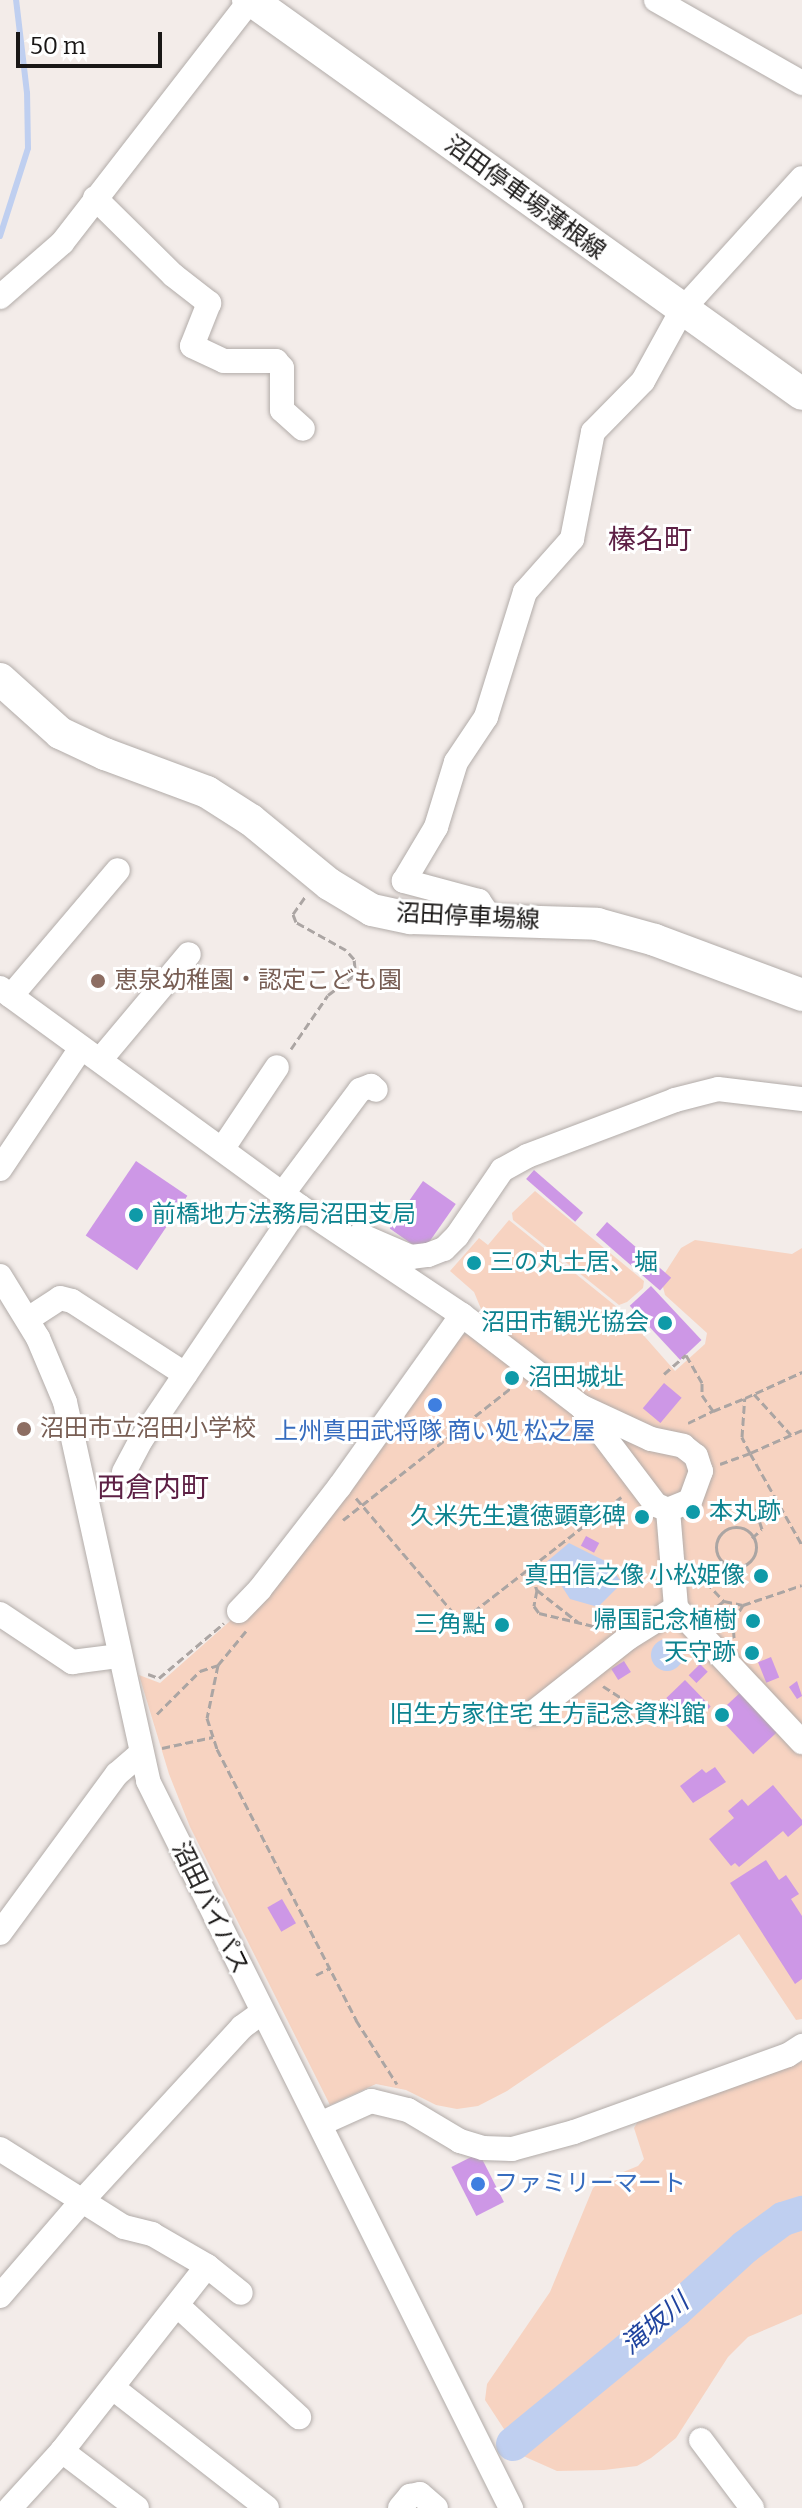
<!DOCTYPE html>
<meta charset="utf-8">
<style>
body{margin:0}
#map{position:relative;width:802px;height:2508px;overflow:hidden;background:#f3ece9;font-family:Bitter,"Noto Sans JP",serif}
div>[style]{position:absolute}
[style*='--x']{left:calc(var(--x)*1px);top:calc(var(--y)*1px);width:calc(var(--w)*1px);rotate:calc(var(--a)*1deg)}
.green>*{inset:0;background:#f7d3c1}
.water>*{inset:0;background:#bfcff0}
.round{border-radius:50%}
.stream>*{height:6px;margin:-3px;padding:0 3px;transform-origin:3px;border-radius:3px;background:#bfcff0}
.river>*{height:34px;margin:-17px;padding:0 17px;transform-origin:17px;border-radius:17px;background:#bfcff0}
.building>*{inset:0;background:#cd97e6;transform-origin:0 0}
.path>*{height:3px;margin-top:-1.5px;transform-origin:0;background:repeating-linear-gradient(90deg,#aba5a3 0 8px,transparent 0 12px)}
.path>.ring{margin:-1.5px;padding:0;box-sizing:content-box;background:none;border:3px solid #aba5a3;border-radius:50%}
.roads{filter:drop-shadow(0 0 2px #b2aca9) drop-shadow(0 0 2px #b2aca9)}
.minor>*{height:24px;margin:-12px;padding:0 12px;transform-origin:12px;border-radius:12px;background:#fff}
.major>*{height:32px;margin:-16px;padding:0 16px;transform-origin:16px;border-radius:16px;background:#fff}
.dots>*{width:22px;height:22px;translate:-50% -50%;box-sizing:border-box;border:4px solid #fff;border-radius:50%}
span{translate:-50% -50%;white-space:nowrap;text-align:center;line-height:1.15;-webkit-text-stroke:6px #fff;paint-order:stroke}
.street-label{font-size:24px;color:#191716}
.education-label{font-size:24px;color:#785e54}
.left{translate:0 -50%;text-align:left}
.culture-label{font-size:24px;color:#0d838f}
.right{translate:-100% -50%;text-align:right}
.shop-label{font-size:24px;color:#366cbe}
.water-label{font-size:26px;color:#20449f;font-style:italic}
.quarter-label{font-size:28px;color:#5d2045}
.scale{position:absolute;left:16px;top:32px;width:146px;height:36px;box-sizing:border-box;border:4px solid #191716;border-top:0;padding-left:10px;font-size:24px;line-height:28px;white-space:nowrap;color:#191716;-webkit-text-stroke:6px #fff;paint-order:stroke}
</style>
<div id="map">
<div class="green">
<i style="clip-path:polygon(535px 1191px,644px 1281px,643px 1288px,627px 1302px,619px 1305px,513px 1220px,512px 1213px)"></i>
<i style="clip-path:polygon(509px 1220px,623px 1312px,675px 1371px,705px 1344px,707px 1333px,665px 1295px,661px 1279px,681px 1248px,695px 1240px,792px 1254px,802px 1248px,802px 2019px,796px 2020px,739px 1934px,507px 2091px,478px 2106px,457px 2109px,436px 2105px,406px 2090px,376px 2084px,330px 2105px,190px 1827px,169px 1774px,139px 1675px,160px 1683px,238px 1614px,451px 1340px,472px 1331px,484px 1316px,474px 1292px,450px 1271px,479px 1238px,488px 1245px)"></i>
<i style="clip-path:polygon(802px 2062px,802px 2314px,748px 2337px,728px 2357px,676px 2438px,651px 2458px,637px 2466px,604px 2470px,557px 2471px,521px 2455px,485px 2400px,487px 2384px,550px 2292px,593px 2188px,601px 2181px,638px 2166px,644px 2159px,634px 2128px,640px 2118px)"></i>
</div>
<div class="water">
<i style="clip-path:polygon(569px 1543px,607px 1562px,622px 1583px,598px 1607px,570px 1599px,559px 1582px,538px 1569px)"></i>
<i class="round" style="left:651px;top:1639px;width:32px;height:32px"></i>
</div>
<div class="stream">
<i style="--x:0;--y:236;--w:92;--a:-72.3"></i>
<i style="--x:28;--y:148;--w:55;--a:-91"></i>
<i style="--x:27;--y:93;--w:94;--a:-96.7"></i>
</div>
<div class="river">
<i style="--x:513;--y:2444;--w:211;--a:-39.4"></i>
<i style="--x:676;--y:2310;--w:93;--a:-42.4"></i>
<i style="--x:745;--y:2247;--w:47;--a:-36.4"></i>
<i style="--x:783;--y:2219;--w:20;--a:-18"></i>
</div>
<div class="building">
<i style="left:136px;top:1161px;width:62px;height:90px;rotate:34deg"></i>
<i style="left:534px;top:1170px;width:65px;height:12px;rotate:41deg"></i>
<i style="left:423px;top:1181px;width:40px;height:58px;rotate:35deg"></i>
<i style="left:607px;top:1222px;width:85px;height:17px;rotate:41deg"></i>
<i style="left:651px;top:1286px;width:74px;height:29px;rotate:47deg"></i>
<i style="left:664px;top:1383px;width:23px;height:33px;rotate:40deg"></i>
<i style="left:434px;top:1396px;width:13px;height:13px;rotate:39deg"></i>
<i style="left:586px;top:1536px;width:15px;height:11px;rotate:28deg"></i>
<i style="left:771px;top:1657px;width:22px;height:14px;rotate:68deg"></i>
<i style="left:624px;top:1661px;width:13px;height:15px;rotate:58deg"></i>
<i style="left:700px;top:1664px;width:11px;height:16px;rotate:45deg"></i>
<i style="left:685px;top:1680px;width:37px;height:26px;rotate:46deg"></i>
<i style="clip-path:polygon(797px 1681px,802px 1696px,797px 1699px,789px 1687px)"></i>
<i style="left:742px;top:1691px;width:54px;height:35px;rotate:47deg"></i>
<i style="clip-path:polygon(715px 1767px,726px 1782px,693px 1803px,680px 1786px,702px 1769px,706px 1773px)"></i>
<i style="clip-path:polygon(773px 1785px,802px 1820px,802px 1825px,788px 1837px,783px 1831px,739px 1867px,735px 1863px,731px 1866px,709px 1839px,734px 1818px,728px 1811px,742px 1799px,748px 1806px)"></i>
<i style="clip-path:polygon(766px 1860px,779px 1880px,786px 1875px,799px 1894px,791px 1899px,802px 1916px,802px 1979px,795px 1984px,730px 1883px)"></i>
<i style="left:282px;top:1899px;width:28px;height:17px;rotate:60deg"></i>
<i style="left:479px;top:2153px;width:55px;height:31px;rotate:63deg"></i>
</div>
<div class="path">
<i style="--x:291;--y:1049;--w:65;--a:-55.6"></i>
<i style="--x:328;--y:995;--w:30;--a:-37"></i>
<i style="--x:352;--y:977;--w:9;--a:-72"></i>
<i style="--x:355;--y:968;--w:9;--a:-96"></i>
<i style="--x:354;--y:959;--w:12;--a:-132"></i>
<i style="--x:346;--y:950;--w:57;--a:-150.8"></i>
<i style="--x:296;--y:922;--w:9;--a:-111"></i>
<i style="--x:293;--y:914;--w:21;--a:-55"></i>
<i style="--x:664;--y:1374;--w:29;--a:-41"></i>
<i style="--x:686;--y:1355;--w:32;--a:60"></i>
<i style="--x:702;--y:1383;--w:12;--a:90"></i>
<i style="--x:702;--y:1395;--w:19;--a:55"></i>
<i style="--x:713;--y:1411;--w:35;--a:-22"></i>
<i style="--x:754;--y:1394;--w:55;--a:47.9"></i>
<i style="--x:688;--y:1423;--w:28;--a:-26"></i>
<i style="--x:802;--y:1430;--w:57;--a:156.1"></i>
<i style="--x:750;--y:1453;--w:106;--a:60.5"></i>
<i style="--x:720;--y:1464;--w:32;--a:-20"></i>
<i style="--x:750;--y:1453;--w:18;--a:-117"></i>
<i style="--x:742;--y:1437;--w:39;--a:-86"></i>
<i style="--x:745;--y:1398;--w:63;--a:-24.5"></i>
<i style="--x:356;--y:1498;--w:148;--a:49.7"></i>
<i style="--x:343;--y:1520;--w:220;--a:-38.2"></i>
<i class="ring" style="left:716px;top:1527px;width:37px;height:37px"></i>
<i style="--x:752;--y:1538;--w:13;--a:-42"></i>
<i style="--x:762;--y:1529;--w:20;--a:-108"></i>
<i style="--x:756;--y:1510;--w:21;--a:-37"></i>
<i style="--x:722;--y:1562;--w:11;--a:165"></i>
<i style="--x:711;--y:1565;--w:18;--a:106"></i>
<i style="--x:706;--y:1582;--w:26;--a:47"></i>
<i style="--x:724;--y:1601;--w:19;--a:12"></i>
<i style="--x:743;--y:1605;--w:62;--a:-18.7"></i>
<i style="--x:532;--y:1575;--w:16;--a:72"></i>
<i style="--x:537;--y:1590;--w:16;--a:101"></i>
<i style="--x:534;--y:1606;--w:9;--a:54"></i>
<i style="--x:539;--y:1613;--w:69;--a:13.4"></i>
<i style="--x:537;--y:1590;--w:52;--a:38"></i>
<i style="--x:708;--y:1613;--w:20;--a:-37"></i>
<i style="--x:464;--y:1619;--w:199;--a:-37.8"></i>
<i style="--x:734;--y:1638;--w:17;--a:-93"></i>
<i style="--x:733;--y:1621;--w:19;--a:-58"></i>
<i style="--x:218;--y:1665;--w:54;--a:101.7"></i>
<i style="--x:207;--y:1718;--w:33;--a:72"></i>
<i style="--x:217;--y:1749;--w:305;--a:62.8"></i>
<i style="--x:356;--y:2020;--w:76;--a:57.4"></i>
<i style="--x:148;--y:1674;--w:12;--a:20"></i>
<i style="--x:159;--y:1678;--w:85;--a:-40.2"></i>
<i style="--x:603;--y:1686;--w:37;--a:33"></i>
<i style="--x:157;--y:1714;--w:61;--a:-45"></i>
<i style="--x:200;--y:1671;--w:19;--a:-18"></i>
<i style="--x:218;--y:1665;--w:44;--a:-50.5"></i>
<i style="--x:162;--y:1748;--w:52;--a:-12.2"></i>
<i style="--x:316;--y:1975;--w:16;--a:-27"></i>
</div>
<div class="roads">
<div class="minor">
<i style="--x:656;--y:0;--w:168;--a:29.6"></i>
<i style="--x:95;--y:198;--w:110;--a:44.6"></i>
<i style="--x:173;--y:275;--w:46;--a:37.9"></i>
<i style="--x:209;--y:303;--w:46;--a:111.6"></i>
<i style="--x:192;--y:346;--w:35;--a:25"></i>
<i style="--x:224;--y:361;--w:52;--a:0"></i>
<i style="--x:276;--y:361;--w:9;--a:49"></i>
<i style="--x:282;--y:368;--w:42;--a:90"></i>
<i style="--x:282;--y:410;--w:28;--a:42"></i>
<i style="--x:0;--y:297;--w:82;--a:-41.1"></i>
<i style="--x:62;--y:243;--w:306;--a:-52.2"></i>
<i style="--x:250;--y:1;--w:6;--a:-171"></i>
<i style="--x:491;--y:919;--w:22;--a:-124"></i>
<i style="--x:479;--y:901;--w:78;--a:-165.1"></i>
<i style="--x:404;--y:881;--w:63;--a:-59.3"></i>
<i style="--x:436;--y:827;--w:68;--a:-72.9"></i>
<i style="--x:456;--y:762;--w:54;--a:-56.3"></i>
<i style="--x:486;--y:717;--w:131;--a:-72.7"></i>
<i style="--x:525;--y:592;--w:71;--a:-48.4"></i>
<i style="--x:572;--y:539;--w:109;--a:-78.9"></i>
<i style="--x:593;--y:432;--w:71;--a:-45.6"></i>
<i style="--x:643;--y:381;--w:81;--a:-61.2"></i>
<i style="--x:682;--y:310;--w:178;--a:-47.7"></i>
<i style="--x:0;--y:988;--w:370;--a:36.1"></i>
<i style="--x:299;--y:1206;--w:196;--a:33.8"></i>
<i style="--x:462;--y:1315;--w:151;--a:37.5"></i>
<i style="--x:582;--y:1407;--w:76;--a:24.9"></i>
<i style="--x:651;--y:1439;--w:33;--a:12"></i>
<i style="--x:683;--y:1446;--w:16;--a:38"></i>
<i style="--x:696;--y:1456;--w:16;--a:72"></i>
<i style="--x:701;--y:1471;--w:32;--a:110"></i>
<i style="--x:690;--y:1501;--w:24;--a:158"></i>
<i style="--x:668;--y:1510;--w:13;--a:-157"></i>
<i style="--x:656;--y:1505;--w:123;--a:-127.1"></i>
<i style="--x:11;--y:996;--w:165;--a:-49.7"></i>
<i style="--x:100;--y:1060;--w:138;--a:-50"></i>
<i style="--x:223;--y:1148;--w:97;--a:-56.3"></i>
<i style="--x:0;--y:1169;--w:146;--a:-56.2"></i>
<i style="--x:284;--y:1192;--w:127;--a:-53.3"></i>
<i style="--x:360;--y:1090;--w:12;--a:-20"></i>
<i style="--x:371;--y:1086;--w:6;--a:39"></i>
<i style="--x:360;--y:1235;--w:56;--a:23.3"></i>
<i style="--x:411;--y:1257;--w:17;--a:-7"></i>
<i style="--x:428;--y:1255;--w:17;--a:-21"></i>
<i style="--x:444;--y:1249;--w:18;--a:-45"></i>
<i style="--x:457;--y:1236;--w:80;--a:-55.7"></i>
<i style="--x:502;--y:1170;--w:29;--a:-29"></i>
<i style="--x:527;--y:1156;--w:158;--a:-20.7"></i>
<i style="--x:675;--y:1100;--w:44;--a:-14.3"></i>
<i style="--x:718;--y:1089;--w:85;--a:6.8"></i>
<i style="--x:0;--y:1276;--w:73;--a:58.5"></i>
<i style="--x:38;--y:1338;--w:69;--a:67.1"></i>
<i style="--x:65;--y:1402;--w:388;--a:77.6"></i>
<i style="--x:148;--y:1781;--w:813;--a:63.47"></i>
<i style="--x:28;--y:1319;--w:38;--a:-33"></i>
<i style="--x:60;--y:1298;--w:12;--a:14"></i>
<i style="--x:72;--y:1301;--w:135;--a:32.9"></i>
<i style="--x:124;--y:1472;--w:36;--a:-62"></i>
<i style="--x:141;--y:1440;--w:282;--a:-56"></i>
<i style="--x:668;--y:1510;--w:98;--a:85.3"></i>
<i style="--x:676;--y:1608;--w:184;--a:46.8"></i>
<i style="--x:239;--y:1611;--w:30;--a:-46"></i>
<i style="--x:260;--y:1589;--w:130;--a:-52.2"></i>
<i style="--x:340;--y:1486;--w:210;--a:-54.5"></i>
<i style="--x:0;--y:1614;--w:87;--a:33.7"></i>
<i style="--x:72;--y:1662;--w:46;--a:-7.4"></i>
<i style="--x:533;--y:1713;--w:121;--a:-38.3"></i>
<i style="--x:628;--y:1638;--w:57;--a:-32"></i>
<i style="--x:0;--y:1933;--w:197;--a:-53.7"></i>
<i style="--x:117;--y:1774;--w:29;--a:-41"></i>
<i style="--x:320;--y:2124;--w:56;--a:-24.3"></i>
<i style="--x:371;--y:2101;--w:38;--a:14"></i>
<i style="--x:408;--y:2110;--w:61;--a:30.8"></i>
<i style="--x:460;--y:2141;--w:24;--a:17"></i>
<i style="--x:483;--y:2148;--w:29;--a:2"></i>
<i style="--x:512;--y:2149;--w:64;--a:-15.3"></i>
<i style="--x:574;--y:2132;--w:227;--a:-19.8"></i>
<i style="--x:788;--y:2055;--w:17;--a:-33"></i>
<i style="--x:0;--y:2149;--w:146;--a:32.2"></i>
<i style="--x:124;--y:2227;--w:29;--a:14"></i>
<i style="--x:152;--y:2234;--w:64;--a:30.2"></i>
<i style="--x:207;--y:2266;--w:43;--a:38.5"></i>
<i style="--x:0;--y:2296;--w:125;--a:-49.2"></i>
<i style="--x:82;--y:2201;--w:236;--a:-47.4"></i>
<i style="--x:242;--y:2027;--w:24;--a:-36"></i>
<i style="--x:177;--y:2305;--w:166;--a:42.6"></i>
<i style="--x:113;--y:2388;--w:195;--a:37.9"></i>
<i style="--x:701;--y:2440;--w:85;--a:53.1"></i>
<i style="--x:62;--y:2451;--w:94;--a:37.2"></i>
<i style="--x:10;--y:2508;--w:77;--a:-47.6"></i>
<i style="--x:62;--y:2451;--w:235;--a:-51.9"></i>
<i style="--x:400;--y:2508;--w:16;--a:-50"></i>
<i style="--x:410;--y:2496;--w:10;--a:-11"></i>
<i style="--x:420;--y:2494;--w:21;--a:41"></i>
</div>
<div class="major">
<i style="--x:251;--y:0;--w:677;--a:35.57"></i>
<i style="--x:0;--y:679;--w:81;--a:42"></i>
<i style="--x:60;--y:733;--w:50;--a:25"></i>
<i style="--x:105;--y:754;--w:109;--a:20.4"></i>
<i style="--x:207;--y:792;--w:52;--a:32.5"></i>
<i style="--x:251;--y:820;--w:101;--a:39.4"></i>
<i style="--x:329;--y:884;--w:50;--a:31.2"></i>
<i style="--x:372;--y:910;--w:40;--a:12"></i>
<i style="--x:411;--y:918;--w:186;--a:1.8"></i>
<i style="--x:597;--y:924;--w:60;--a:15.4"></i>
<i style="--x:655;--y:940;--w:157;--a:20.5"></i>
</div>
</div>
<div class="dots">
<i style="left:98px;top:981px;background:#8d6e63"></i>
<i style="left:136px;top:1215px;background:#0f9aa8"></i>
<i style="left:474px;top:1263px;background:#0f9aa8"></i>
<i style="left:665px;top:1323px;background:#0f9aa8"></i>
<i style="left:512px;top:1378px;background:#0f9aa8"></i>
<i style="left:435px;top:1405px;background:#3f7fe0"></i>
<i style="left:24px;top:1429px;background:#8d6e63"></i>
<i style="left:693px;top:1512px;background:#0f9aa8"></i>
<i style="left:642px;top:1517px;background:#0f9aa8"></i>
<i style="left:761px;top:1576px;background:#0f9aa8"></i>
<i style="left:753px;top:1621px;background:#0f9aa8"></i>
<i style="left:502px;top:1625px;background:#0f9aa8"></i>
<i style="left:752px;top:1653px;background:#0f9aa8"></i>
<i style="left:722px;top:1715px;background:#0f9aa8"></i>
<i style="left:478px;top:2184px;background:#3f7fe0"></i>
</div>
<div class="street-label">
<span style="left:525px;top:198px;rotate:36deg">沼田停車場薄根線</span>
<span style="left:468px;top:917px;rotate:3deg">沼田停車場線</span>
<span style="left:210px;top:1908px;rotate:64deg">沼田バイパス</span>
</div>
<div class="education-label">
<span class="left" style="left:114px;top:981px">恵泉幼稚園・認定こども園</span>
<span class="left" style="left:40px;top:1429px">沼田市立沼田小学校</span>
</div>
<div class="culture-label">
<span class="left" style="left:152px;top:1215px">前橋地方法務局沼田支局</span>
<span class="left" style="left:490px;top:1263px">三の丸土居、堀</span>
<span class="right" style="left:649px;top:1323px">沼田市観光協会</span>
<span class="left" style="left:528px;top:1378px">沼田城址</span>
<span class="left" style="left:709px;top:1512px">本丸跡</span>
<span class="right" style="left:626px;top:1517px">久米先生遺徳顕彰碑</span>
<span class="right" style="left:745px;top:1576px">真田信之像 小松姫像</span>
<span class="right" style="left:737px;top:1621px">帰国記念植樹</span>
<span class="right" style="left:486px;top:1625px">三角點</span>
<span class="right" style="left:736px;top:1653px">天守跡</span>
<span class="right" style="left:706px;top:1715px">旧生方家住宅 生方記念資料館</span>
</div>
<div class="shop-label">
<span style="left:435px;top:1432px">上州真田武将隊 商い処 松之屋</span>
<span class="left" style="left:494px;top:2184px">ファミリーマート</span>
</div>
<div class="water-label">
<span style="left:655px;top:2324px;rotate:-40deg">滝坂川</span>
</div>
<div class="quarter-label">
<span style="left:650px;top:540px">榛名町</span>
<span style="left:153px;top:1488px">西倉内町</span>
</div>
<div class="scale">50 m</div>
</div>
